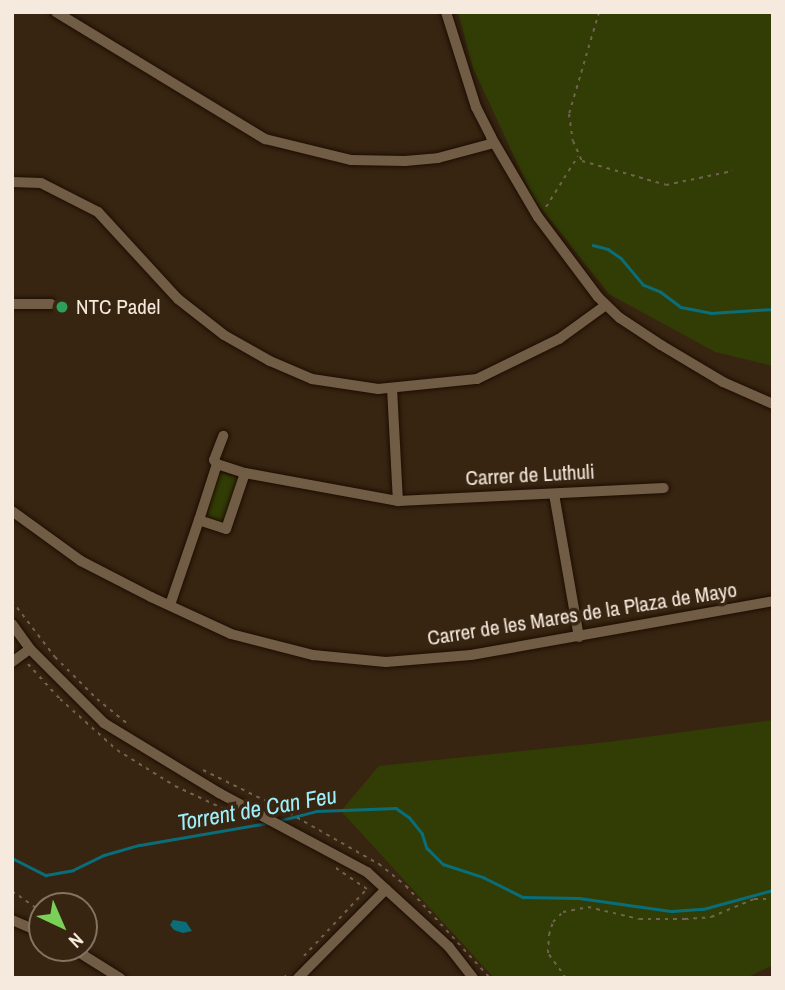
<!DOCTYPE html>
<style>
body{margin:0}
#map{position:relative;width:785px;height:990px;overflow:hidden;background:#372511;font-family:"Archivo Narrow",sans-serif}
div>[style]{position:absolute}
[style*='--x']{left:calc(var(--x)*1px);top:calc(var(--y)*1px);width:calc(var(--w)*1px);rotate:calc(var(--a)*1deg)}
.green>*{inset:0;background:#323d06;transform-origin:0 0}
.water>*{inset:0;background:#096e7a}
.stream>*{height:2.5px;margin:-1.25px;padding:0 1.25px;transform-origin:1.25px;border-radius:1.25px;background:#096e7a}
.path>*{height:2px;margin-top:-1px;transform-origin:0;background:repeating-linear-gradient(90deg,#726250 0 3.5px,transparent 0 8.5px)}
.roads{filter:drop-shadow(0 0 2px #1e0d00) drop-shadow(0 0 2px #1e0d00)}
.minor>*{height:10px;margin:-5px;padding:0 5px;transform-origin:5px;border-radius:5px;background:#715c46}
.dots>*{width:19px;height:19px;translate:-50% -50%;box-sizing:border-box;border:4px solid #372511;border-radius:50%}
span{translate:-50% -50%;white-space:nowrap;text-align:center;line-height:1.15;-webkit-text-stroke:7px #372511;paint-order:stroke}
.poi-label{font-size:21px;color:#f6e9dd}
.left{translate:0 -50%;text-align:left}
.street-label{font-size:21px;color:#f6e9dd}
.water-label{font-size:23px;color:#9feffc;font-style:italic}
.frame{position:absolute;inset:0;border:14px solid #f6e9dd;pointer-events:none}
.north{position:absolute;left:28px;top:892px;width:70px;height:70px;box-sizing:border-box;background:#372511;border:2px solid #837363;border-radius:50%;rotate:136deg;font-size:19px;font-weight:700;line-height:28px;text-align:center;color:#f6e9dd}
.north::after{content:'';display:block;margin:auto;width:24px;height:32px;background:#79d157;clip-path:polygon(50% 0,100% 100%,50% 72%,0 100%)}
</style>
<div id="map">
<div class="green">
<i style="clip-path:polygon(458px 12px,773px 12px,773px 366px,715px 352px,609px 294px,534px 199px,473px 68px)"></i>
<i style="left:219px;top:472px;width:20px;height:47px;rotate:18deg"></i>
<i style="clip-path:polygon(773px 720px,773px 965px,746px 978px,494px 978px,341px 811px,379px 766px,608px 742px)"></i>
</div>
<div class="water">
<i style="clip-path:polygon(173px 920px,186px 922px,192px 931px,183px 933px,174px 930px,170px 925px)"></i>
</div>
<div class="stream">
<i style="--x:593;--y:245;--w:16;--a:15"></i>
<i style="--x:608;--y:249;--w:16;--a:35"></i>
<i style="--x:621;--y:258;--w:35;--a:50"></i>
<i style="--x:644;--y:285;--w:18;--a:22"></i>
<i style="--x:661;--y:292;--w:25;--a:37"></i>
<i style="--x:681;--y:307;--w:31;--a:11"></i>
<i style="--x:711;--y:313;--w:62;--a:-3.7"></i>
<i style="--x:278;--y:821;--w:40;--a:-14.4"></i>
<i style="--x:317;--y:811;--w:79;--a:-2.2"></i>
<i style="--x:396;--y:808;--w:16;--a:35"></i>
<i style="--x:409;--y:817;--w:21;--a:51"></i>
<i style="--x:422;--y:833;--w:16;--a:72"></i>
<i style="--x:427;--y:848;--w:23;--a:45"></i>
<i style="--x:443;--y:864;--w:42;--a:18"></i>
<i style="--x:483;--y:877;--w:45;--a:26.6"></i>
<i style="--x:523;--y:897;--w:56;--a:1"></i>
<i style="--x:579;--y:898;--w:94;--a:8"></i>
<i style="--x:672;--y:911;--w:31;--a:-4"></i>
<i style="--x:703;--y:909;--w:73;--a:-15.2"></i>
<i style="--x:12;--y:858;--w:38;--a:27"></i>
<i style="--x:46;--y:875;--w:27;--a:-10"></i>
<i style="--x:73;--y:870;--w:34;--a:-26"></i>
<i style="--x:104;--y:855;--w:37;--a:-16"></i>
<i style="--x:140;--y:845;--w:130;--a:-9.8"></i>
</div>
<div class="path">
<i style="--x:599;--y:12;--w:106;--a:106.4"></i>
<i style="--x:569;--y:114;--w:27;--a:82"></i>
<i style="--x:573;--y:141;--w:22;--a:66"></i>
<i style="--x:582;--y:161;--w:87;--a:15.9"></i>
<i style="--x:666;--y:185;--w:68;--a:-11.8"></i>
<i style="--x:546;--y:207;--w:60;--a:-57.9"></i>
<i style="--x:12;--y:601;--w:71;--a:52.5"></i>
<i style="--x:55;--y:657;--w:59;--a:45"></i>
<i style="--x:97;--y:699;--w:41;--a:39.1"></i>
<i style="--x:28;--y:664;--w:47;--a:47.6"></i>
<i style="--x:60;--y:699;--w:76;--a:41.8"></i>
<i style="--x:117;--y:750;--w:68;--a:31.8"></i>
<i style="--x:175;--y:786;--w:68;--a:25.1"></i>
<i style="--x:203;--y:770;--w:88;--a:26.3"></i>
<i style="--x:282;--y:809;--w:112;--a:29.6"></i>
<i style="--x:379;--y:864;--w:35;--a:39"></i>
<i style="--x:406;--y:886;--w:125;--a:47.6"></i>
<i style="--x:12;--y:891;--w:37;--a:35"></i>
<i style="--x:304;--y:956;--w:92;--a:-46.8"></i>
<i style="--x:367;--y:889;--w:40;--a:-146"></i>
<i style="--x:284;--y:978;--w:6;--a:-51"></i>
<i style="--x:566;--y:978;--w:31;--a:-126"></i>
<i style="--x:548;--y:953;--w:18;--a:-87"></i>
<i style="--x:549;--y:935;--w:14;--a:-73"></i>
<i style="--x:553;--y:922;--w:14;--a:-45"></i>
<i style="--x:563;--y:912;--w:25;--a:-11"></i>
<i style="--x:588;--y:907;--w:52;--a:13.2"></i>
<i style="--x:639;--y:919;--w:46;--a:0"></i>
<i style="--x:685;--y:919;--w:26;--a:-4"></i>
<i style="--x:711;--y:917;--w:47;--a:-22.7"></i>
<i style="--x:754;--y:899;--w:19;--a:0"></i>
</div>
<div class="roads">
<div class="minor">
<i style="--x:56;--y:12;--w:245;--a:31.3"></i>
<i style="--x:265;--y:139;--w:89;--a:13.7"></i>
<i style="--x:351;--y:160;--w:54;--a:1.1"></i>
<i style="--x:405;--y:161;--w:33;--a:-5"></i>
<i style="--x:438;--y:158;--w:58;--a:-15"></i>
<i style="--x:446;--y:12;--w:100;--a:72.5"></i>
<i style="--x:476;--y:107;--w:34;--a:63"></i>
<i style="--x:491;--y:137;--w:93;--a:59.6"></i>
<i style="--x:538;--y:217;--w:100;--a:53.1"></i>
<i style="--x:598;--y:297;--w:30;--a:44"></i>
<i style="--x:620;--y:318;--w:49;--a:33.4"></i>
<i style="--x:661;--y:345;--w:72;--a:30.8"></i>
<i style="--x:723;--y:382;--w:55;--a:23.7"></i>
<i style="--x:12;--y:182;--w:29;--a:2"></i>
<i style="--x:41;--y:183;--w:64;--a:27"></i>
<i style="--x:98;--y:212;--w:118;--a:47.4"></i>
<i style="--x:178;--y:299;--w:58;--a:38"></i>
<i style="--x:224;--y:335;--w:53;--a:29.5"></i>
<i style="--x:270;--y:361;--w:46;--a:23.2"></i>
<i style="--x:312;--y:379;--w:67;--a:8.6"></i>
<i style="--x:378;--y:389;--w:100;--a:-5.8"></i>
<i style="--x:477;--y:379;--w:91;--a:-26"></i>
<i style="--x:559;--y:339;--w:58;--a:-35.9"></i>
<i style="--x:12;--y:304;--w:39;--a:0"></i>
<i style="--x:392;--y:388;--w:113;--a:87"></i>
<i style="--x:217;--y:464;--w:5;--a:-127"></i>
<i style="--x:214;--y:460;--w:26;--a:-69"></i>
<i style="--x:245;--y:473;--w:59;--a:108.7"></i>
<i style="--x:226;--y:529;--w:28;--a:-162"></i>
<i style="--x:199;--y:520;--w:59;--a:-72.2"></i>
<i style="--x:217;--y:464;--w:29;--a:18"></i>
<i style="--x:245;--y:473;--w:156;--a:10.4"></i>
<i style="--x:398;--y:501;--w:266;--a:-2.8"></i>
<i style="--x:554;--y:494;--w:145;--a:80.1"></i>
<i style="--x:12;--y:511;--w:85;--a:35.9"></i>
<i style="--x:81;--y:561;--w:79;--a:27.2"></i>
<i style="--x:151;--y:597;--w:88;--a:24.8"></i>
<i style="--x:231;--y:634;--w:85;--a:14.4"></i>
<i style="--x:313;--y:655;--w:73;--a:5.5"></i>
<i style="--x:386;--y:662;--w:85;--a:-4.7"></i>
<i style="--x:471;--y:655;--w:307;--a:-10.1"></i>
<i style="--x:170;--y:605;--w:90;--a:-71.2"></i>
<i style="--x:12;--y:624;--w:31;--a:54"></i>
<i style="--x:30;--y:649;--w:105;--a:45"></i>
<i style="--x:104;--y:723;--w:135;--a:31.3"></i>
<i style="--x:219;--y:793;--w:168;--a:28.1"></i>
<i style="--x:367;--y:872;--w:111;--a:42.4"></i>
<i style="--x:449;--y:947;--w:39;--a:52"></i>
<i style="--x:12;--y:662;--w:22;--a:-36"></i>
<i style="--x:12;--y:920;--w:33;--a:23"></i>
<i style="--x:72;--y:948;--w:57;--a:32"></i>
<i style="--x:298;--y:978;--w:125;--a:-45.3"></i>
</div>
</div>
<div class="dots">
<i style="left:62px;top:307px;background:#2e9e5b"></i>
</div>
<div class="poi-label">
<span class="left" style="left:76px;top:307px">NTC Padel</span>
</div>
<div class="street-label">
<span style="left:530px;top:475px;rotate:-3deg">Carrer de Luthuli</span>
<span style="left:582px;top:614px;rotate:-9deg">Carrer de les Mares de la Plaza de Mayo</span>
</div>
<div class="water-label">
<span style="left:257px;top:809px;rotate:-10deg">Torrent de Can Feu</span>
</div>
<div class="frame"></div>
<div class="north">N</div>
</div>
